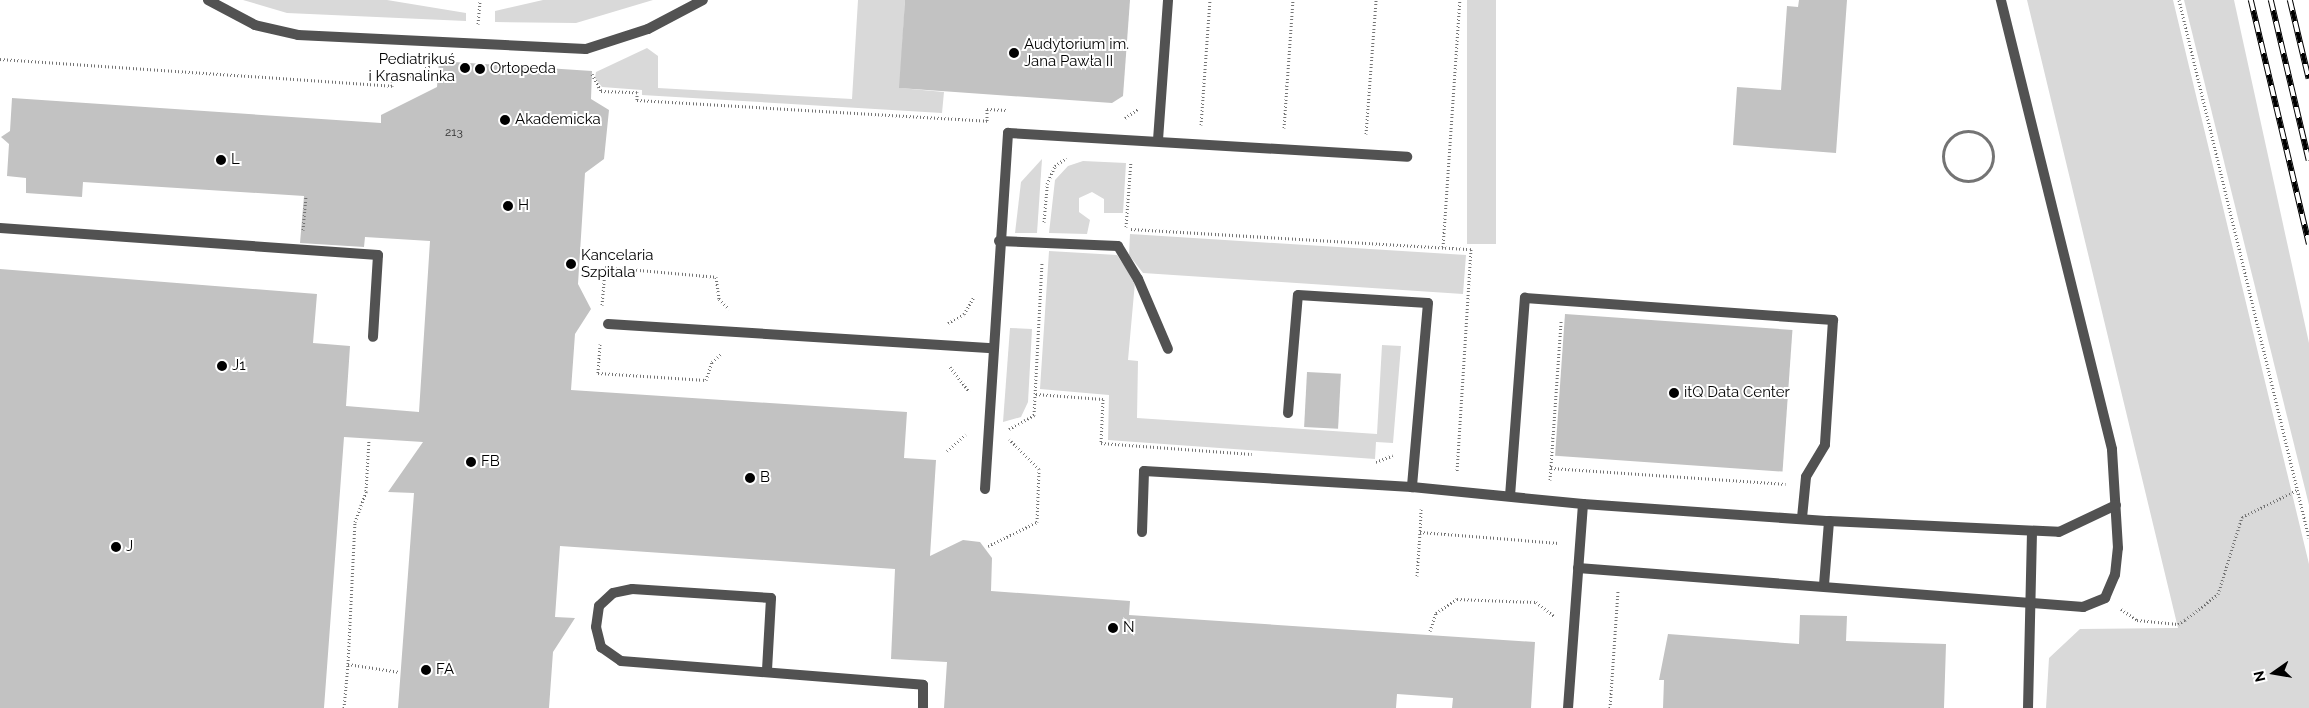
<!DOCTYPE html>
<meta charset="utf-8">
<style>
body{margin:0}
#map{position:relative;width:2309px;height:708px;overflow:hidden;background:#fff;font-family:Raleway,sans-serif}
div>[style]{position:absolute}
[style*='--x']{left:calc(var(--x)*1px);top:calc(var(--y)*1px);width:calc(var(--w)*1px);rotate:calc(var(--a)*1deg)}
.green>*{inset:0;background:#d9d9d9;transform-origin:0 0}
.building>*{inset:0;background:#c2c2c2;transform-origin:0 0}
.path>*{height:3px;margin-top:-1.5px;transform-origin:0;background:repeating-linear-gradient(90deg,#747474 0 1px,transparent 0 3.5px)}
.path>.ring{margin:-1.5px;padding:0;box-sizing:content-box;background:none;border:3px solid #747474;border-radius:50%}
.service>*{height:10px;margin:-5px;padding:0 5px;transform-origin:5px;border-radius:5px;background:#525252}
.rail>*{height:5.5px;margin-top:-2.75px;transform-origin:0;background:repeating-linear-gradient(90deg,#fff 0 11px,#000 0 22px);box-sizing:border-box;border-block:1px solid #000}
.dots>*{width:14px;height:14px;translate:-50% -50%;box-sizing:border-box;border:2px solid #fff;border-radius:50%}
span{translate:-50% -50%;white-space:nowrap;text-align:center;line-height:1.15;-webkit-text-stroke:4px #fff;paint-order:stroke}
.number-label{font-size:12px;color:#303030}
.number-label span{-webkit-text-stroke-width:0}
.poi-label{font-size:15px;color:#000}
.left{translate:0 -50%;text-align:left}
.right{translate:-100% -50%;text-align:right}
.north{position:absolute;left:2249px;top:648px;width:50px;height:50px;-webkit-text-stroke:4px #fff;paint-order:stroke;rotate:257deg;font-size:14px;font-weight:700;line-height:20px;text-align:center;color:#000}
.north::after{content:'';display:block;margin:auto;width:18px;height:22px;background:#000;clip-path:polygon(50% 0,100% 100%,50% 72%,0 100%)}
</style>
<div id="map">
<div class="green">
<i style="clip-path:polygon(243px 0,387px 0,466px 13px,466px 21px,287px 13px)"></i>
<i style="clip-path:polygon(543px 0,653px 0,576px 23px,495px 22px,495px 11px)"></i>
<i style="clip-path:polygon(858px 0,905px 0,900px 88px,944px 92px,942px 113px,642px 95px,642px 90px,602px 87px,595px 78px,596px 72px,647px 48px,658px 56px,658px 88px,852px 99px)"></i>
<i style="left:1467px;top:0;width:29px;height:244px"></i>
<i style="clip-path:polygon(2027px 0,2173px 0,2309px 564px,2309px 708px,2046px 708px,2049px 658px,2080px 629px,2178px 628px)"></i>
<i style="clip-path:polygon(2184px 0,2234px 0,2309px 343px,2309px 505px)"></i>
<i style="clip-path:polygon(1042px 159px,1037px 233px,1015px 233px,1021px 182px)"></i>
<i style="clip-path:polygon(1083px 161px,1126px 163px,1123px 213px,1104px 213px,1104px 199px,1092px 192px,1079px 198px,1079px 212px,1090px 220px,1087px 234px,1049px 233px,1055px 180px,1068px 166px)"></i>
<i style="clip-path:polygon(1130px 234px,1466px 255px,1463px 294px,1143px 273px,1129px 255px)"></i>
<i style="clip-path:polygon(1049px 251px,1117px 255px,1135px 282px,1128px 360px,1138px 361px,1137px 418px,1377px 434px,1382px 345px,1401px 346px,1393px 443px,1376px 442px,1375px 459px,1108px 440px,1109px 395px,1040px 389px)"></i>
<i style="clip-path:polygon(1010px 328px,1032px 329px,1028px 402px,1021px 417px,1003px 422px)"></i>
</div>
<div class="building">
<i style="clip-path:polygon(905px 0,1130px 0,1123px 96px,1112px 103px,899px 88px)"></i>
<i style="clip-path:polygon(1799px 0,1847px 0,1836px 153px,1733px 145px,1737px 87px,1781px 90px,1787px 6px,1798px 7px)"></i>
<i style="clip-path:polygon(439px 61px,592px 71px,591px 99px,609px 110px,604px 159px,585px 173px,578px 284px,591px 309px,575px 334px,571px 390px,907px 412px,904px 458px,936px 460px,930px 556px,963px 540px,980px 542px,992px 558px,991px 591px,1130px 601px,1129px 615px,1535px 642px,1531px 708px,1452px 708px,1453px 698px,1397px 694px,1396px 708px,944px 708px,947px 662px,891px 659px,895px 569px,560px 546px,555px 617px,575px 618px,553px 652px,549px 708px,398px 708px,414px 493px,388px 492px,423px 442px,344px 437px,324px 708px,0 708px,0 269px,317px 294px,313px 343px,350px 346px,346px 406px,419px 412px,430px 241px,365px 237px,364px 247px,300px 243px,304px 196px,83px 182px,82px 197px,26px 193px,26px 178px,7px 176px,9px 144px,1px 137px,10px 131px,12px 98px,381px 123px,381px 115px,437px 87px)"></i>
<i style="left:1565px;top:314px;width:228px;height:142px;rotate:4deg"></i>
<i style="left:1307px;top:372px;width:34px;height:55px;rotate:3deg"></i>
<i style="clip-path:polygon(1800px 615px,1847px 616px,1846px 641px,1946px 644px,1944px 708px,1663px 708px,1664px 680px,1659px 680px,1668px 634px,1799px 644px)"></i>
</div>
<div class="path">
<i style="--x:2179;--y:0;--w:553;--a:76.42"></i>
<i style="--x:478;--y:24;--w:24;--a:-85"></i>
<i style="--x:0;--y:59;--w:393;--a:3.9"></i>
<i style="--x:392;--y:86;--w:10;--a:-84"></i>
<i style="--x:393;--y:76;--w:21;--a:0"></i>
<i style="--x:414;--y:76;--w:22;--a:-34"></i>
<i style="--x:592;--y:74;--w:19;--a:62"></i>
<i style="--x:601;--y:91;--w:36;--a:2"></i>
<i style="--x:637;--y:92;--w:8;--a:90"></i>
<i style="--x:637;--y:100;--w:351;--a:3.4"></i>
<i style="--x:987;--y:121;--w:12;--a:-90"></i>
<i style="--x:987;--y:109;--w:20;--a:3"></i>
<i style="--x:1125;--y:118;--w:16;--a:-35"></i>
<i style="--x:1201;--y:125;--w:125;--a:-85.9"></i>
<i style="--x:1284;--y:128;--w:128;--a:-86"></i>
<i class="ring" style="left:1943px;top:131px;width:47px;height:47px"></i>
<i style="--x:1366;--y:134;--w:134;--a:-85.7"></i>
<i style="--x:1044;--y:222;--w:38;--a:-85"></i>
<i style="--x:1047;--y:184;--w:20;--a:-66"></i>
<i style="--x:1055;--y:166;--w:14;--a:-36"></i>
<i style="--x:1126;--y:227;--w:66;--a:-85.7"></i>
<i style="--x:1131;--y:229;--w:341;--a:3.4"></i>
<i style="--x:1471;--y:249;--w:222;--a:93.6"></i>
<i style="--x:303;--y:230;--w:33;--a:-85"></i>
<i style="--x:1443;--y:247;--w:248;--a:-86.1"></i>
<i style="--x:602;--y:305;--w:38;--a:-85"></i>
<i style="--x:605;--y:267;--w:111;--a:5.1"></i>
<i style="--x:716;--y:277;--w:22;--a:82"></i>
<i style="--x:719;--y:299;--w:14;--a:45"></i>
<i style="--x:948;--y:323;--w:18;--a:-29"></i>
<i style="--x:964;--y:314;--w:20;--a:-60"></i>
<i style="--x:600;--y:344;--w:29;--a:94"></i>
<i style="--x:598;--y:373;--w:108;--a:3.7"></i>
<i style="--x:706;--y:380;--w:19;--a:-72"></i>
<i style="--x:712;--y:362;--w:13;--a:-42"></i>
<i style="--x:950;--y:367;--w:31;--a:52"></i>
<i style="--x:1036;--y:394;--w:67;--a:4.3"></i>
<i style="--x:1103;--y:399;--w:44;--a:92.6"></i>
<i style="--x:1101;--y:443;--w:151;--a:4.2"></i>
<i style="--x:1009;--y:429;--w:29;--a:-29"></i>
<i style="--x:1034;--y:415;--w:152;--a:-87"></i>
<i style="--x:947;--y:451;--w:25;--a:-42"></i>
<i style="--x:1376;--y:462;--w:18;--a:-22"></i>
<i style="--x:1551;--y:468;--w:235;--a:3.9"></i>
<i style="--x:1550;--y:480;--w:159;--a:-86"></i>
<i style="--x:1421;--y:509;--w:23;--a:92"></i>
<i style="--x:1420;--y:532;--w:139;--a:4.5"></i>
<i style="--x:988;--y:546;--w:55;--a:-26.1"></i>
<i style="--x:1037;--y:522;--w:53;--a:-87.8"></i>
<i style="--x:1039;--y:469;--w:42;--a:-135"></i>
<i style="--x:1417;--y:576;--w:44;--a:-86.1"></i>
<i style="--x:2121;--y:609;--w:19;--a:35"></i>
<i style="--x:2137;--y:620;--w:41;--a:5.6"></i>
<i style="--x:2178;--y:624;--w:8;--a:-30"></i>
<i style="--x:2185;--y:620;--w:42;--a:-38.2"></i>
<i style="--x:2218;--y:594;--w:81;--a:-72.7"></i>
<i style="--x:2242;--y:517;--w:61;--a:-26.1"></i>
<i style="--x:1430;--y:631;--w:19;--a:-72"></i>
<i style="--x:1436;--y:613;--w:25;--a:-34"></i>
<i style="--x:1457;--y:599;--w:79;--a:2.2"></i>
<i style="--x:1536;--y:602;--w:23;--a:38"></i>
<i style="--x:348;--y:664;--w:142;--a:-87.2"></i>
<i style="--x:355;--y:522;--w:33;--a:-70"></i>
<i style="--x:366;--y:491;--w:52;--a:-86.7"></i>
<i style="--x:344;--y:708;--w:44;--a:-84.8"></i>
<i style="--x:348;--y:664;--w:52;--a:8.9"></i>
<i style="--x:1610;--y:708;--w:117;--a:-86.1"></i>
</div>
<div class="service">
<i style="--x:208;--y:0;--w:53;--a:28"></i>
<i style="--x:255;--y:25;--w:44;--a:13.1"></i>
<i style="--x:298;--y:35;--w:288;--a:2.8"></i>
<i style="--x:586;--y:49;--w:65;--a:-17.9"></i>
<i style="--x:648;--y:29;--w:62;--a:-27.8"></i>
<i style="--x:1158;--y:140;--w:140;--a:-85.9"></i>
<i style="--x:0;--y:228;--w:379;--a:4.1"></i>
<i style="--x:378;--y:255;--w:82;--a:93.5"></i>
<i style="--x:999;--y:241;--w:119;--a:2.4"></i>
<i style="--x:1118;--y:246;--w:39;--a:59"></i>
<i style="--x:1138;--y:279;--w:76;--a:66.8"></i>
<i style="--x:608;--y:324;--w:385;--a:3.6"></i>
<i style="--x:1288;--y:413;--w:118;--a:-85.2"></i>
<i style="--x:1298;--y:295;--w:130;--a:3.5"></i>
<i style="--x:1428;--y:303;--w:185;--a:95"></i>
<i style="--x:985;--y:489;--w:357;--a:-86.3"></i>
<i style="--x:1008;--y:133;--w:400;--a:3.4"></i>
<i style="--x:1510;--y:496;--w:199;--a:-85.7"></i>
<i style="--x:1525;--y:298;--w:309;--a:4.1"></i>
<i style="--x:1833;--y:320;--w:125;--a:93.7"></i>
<i style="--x:1825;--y:445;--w:37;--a:121"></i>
<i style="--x:1806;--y:477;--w:41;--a:95.6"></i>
<i style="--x:1583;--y:504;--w:247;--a:4"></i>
<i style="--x:1142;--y:532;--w:61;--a:-88.1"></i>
<i style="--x:1144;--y:471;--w:268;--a:3.4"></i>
<i style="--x:1412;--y:487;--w:172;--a:5.7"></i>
<i style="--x:1583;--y:504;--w:205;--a:94.2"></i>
<i style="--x:1578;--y:568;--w:507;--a:4.42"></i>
<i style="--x:2083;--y:607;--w:24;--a:-22"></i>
<i style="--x:2105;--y:598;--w:25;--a:-67"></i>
<i style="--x:2115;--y:575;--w:27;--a:-84"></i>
<i style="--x:2118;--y:548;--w:99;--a:-93.5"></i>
<i style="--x:2112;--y:449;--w:463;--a:-103.9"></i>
<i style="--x:1824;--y:585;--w:64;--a:-85.5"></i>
<i style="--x:1829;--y:521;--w:230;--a:2.7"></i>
<i style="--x:2059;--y:532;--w:63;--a:-25.3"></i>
<i style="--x:767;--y:670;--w:72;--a:-86.8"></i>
<i style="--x:771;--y:598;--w:139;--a:-176.3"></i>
<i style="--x:632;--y:589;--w:19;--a:168"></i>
<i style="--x:613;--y:593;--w:19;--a:137"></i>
<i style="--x:599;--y:606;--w:21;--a:98"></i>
<i style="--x:596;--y:627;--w:21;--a:76"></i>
<i style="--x:601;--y:647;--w:24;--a:35"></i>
<i style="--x:621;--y:661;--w:303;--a:4.5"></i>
<i style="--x:923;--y:685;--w:23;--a:90"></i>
<i style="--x:2028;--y:708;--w:175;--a:-88.7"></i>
</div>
<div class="rail">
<i style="--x:2251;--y:0;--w:251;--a:76.6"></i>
<i style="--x:2271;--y:0;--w:165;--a:76.7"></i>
<i style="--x:2290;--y:0;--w:81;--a:76.5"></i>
</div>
<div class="dots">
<i style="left:1014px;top:53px;background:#000"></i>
<i style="left:465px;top:68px;background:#000"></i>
<i style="left:480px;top:69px;background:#000"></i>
<i style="left:505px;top:120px;background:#000"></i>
<i style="left:221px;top:160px;background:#000"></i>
<i style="left:508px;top:206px;background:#000"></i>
<i style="left:571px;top:264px;background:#000"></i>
<i style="left:222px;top:366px;background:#000"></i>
<i style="left:1674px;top:393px;background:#000"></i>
<i style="left:471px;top:462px;background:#000"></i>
<i style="left:750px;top:478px;background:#000"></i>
<i style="left:116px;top:547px;background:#000"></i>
<i style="left:1113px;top:628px;background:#000"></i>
<i style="left:426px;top:670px;background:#000"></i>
</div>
<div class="number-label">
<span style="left:454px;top:133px">213</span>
</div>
<div class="poi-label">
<span class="left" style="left:1024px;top:53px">Audytorium im.<br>Jana Pawła II</span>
<span class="right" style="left:455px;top:68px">Pediatrikuś<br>i Krasnalinka</span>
<span class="left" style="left:490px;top:69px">Ortopeda</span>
<span class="left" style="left:515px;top:120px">Akademicka</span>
<span class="left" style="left:231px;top:160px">L</span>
<span class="left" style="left:518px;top:206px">H</span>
<span class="left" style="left:581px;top:264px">Kancelaria<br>Szpitala</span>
<span class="left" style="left:232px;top:366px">J1</span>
<span class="left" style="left:1684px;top:393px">itQ Data Center</span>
<span class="left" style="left:481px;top:462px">FB</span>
<span class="left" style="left:760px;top:478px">B</span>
<span class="left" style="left:126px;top:547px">J</span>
<span class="left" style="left:1123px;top:628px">N</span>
<span class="left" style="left:436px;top:670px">FA</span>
</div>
<div class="north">N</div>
</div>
